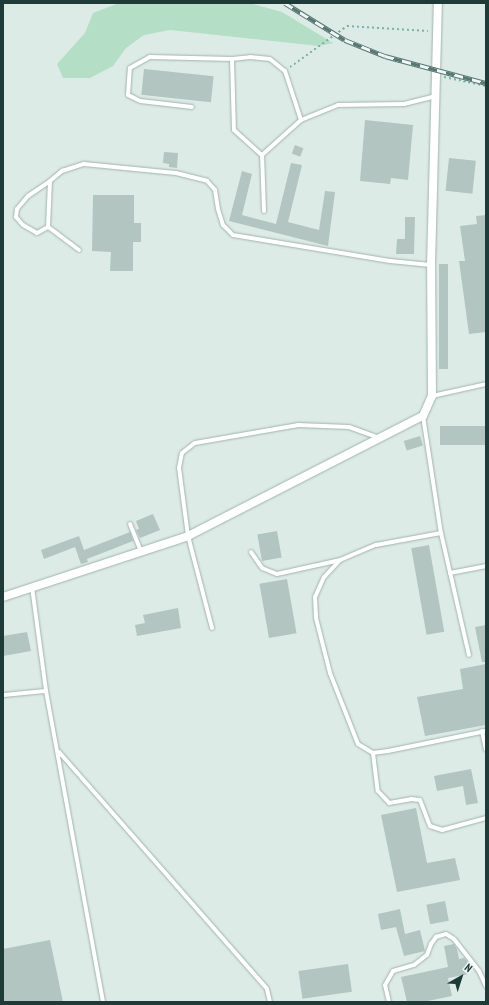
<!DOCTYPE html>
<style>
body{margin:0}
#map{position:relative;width:489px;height:1005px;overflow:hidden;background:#ddebe6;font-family:"PT Sans Narrow",sans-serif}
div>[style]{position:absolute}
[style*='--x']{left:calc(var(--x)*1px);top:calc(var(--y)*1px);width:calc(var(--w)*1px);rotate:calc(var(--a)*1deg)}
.green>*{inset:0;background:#b4dec5}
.building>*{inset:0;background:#b2c5c0;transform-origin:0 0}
.path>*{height:2px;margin-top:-1px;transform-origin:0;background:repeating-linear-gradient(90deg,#7bb1a7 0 2px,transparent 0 5px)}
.roads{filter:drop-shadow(0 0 1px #a0b3ae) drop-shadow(0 0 1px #a0b3ae)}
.lane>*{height:4px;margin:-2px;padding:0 2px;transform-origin:2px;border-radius:2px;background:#fff}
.street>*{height:8px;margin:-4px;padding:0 4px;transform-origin:4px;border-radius:4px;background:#fff}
.rail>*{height:4.5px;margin-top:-2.25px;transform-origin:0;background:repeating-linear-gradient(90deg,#eef7f4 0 9px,#587773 0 18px);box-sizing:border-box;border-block:1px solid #587773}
span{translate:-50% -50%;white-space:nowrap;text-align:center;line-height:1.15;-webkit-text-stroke:4px #eef7f4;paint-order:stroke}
.frame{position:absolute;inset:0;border:4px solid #1e3b37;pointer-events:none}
.north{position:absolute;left:441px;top:957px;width:40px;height:40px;-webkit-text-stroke:3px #eef7f4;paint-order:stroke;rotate:39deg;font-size:11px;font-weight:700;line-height:16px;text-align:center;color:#1e3b37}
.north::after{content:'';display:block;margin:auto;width:14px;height:18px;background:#1e3b37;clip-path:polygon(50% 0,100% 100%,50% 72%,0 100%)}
</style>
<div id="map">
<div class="green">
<i style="clip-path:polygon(119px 3px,249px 3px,282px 12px,333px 43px,319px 46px,170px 30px,144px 35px,126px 48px,113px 66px,90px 78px,63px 78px,57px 64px,85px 33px,93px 13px)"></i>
</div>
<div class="building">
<i style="left:144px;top:69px;width:70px;height:26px;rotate:6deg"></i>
<i style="clip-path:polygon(365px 120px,413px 125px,408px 180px,391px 178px,390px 184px,360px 181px)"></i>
<i style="left:295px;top:145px;width:9px;height:9px;rotate:21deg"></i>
<i style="clip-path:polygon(164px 152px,178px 153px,177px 168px,169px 167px,169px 164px,163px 163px)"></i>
<i style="left:449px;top:158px;width:27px;height:33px;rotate:6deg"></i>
<i style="clip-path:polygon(291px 163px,302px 165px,288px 222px,319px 230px,325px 191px,335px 192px,328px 246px,229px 221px,242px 171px,252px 174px,242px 215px,276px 224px)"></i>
<i style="clip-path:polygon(93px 195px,134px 195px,134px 223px,141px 223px,141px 242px,133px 242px,133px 271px,110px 271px,111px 252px,92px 251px)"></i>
<i style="clip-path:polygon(486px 215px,486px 332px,469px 334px,459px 261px,465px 261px,460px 226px,477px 224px,476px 216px)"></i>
<i style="clip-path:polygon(405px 217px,415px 217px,414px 254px,396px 254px,397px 239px,405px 239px)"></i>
<i style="left:439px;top:264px;width:9px;height:105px"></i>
<i style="left:486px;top:426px;width:19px;height:46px;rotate:90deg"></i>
<i style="left:420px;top:436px;width:10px;height:17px;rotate:73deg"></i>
<i style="clip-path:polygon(153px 514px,160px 530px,140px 538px,136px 530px,139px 529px,136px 521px)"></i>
<i style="left:277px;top:531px;width:27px;height:20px;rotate:80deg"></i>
<i style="clip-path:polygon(130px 532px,133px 541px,87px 559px,88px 562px,81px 564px,75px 547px,44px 559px,41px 550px,79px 536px,84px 550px)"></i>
<i style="left:429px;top:545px;width:88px;height:18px;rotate:80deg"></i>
<i style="left:287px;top:579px;width:55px;height:28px;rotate:80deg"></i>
<i style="clip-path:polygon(178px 608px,181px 628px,137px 636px,135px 625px,145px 623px,143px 615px)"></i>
<i style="clip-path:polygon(486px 625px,486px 662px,482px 662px,475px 627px)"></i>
<i style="clip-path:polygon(27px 632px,31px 651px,3px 656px,3px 636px)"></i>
<i style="clip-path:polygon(486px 664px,486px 725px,425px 736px,417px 697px,463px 689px,460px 669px)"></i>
<i style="clip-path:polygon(471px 769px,478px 803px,466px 805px,463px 786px,437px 791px,434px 776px)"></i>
<i style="clip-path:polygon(416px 808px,427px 863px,455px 858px,460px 880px,397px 892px,381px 815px)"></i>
<i style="left:445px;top:901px;width:20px;height:19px;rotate:79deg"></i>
<i style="clip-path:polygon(400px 909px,405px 934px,420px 930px,425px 951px,404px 956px,396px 927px,381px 930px,378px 914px)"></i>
<i style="clip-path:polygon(50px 940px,63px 1002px,3px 1002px,3px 949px)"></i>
<i style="clip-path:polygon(454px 944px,457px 949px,459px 959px,464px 958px,467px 961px,469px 974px,448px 978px,452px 996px,423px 1002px,407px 1002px,401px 977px,448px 967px,444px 946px)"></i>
<i style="left:348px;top:964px;width:28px;height:50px;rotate:82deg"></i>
</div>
<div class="path">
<i style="--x:290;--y:67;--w:70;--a:-35.7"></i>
<i style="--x:347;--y:26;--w:81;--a:3.5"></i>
<i style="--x:444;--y:77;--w:43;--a:12.1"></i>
</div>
<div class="roads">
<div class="lane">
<i style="--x:232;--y:59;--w:71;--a:88.4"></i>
<i style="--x:234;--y:130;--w:38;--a:42"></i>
<i style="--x:192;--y:107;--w:52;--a:-173.4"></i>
<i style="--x:140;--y:101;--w:13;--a:-153"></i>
<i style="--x:128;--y:95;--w:27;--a:-86"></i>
<i style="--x:130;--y:68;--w:23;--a:-29"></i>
<i style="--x:150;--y:57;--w:82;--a:1.4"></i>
<i style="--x:232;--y:59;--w:18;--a:-6"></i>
<i style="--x:250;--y:57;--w:20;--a:6"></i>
<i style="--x:270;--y:59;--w:19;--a:39"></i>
<i style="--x:285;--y:71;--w:52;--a:71.9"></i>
<i style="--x:264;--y:211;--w:56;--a:-92"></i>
<i style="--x:262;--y:155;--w:52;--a:-41.9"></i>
<i style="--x:301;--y:120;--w:40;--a:-22"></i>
<i style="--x:338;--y:105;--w:66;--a:-0.9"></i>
<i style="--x:404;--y:104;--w:32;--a:-14"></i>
<i style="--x:48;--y:227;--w:13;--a:151"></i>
<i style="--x:37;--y:233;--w:16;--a:-150"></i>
<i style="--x:23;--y:225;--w:11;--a:-131"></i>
<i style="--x:16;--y:217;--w:8;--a:-83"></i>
<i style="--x:17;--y:209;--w:17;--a:-50"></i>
<i style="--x:28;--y:196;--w:27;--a:-34"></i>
<i style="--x:79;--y:250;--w:39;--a:-143"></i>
<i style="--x:48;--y:227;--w:46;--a:-87.5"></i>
<i style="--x:50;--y:181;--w:16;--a:-40"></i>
<i style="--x:62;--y:171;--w:23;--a:-18"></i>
<i style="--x:84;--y:164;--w:92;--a:5.6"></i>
<i style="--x:176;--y:173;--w:32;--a:14"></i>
<i style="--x:207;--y:181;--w:12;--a:48"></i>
<i style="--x:215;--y:190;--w:19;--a:81"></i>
<i style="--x:218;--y:209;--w:17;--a:73"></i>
<i style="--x:223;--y:225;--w:14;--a:45"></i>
<i style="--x:233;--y:235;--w:159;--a:9.4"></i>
<i style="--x:390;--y:261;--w:41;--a:5.6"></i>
<i style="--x:432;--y:396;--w:55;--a:-12.5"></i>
<i style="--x:423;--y:416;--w:118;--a:81.3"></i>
<i style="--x:441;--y:533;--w:125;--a:77.1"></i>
<i style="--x:130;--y:524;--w:29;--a:68"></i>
<i style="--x:251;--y:552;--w:19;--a:55"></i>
<i style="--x:262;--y:568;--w:16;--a:22"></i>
<i style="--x:277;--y:574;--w:65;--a:-12.5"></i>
<i style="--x:340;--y:560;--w:39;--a:-23"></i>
<i style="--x:376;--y:545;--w:66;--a:-10.5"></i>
<i style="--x:340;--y:560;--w:23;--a:133"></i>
<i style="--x:324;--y:577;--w:22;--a:114"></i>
<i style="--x:315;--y:597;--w:21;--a:87"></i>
<i style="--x:316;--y:618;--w:57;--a:75.7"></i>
<i style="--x:330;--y:673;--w:76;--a:68.5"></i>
<i style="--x:358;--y:744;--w:17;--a:31"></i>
<i style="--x:373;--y:753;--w:15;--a:-8"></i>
<i style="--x:388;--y:751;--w:100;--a:-11.5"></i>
<i style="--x:450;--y:573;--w:37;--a:-11"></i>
<i style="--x:32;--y:587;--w:105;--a:82.3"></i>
<i style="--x:46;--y:691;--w:316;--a:79.6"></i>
<i style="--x:212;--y:628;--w:95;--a:-104.6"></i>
<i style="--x:188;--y:536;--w:69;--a:-97.5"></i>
<i style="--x:179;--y:468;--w:15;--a:-79"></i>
<i style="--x:182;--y:453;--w:16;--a:-38"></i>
<i style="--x:195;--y:443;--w:105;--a:-9.9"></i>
<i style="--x:298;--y:425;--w:51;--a:2.2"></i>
<i style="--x:349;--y:427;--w:32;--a:20"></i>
<i style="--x:3;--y:695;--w:43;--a:-5.3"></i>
<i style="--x:482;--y:731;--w:19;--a:78"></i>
<i style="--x:59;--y:752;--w:315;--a:48.7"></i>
<i style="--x:267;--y:989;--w:13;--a:77"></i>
<i style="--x:373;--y:753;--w:38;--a:83"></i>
<i style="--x:378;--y:791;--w:16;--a:47"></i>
<i style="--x:389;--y:803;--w:22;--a:-10"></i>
<i style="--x:411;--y:799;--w:9;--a:6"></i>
<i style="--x:420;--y:800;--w:28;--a:69"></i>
<i style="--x:430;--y:826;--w:13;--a:18"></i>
<i style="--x:442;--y:830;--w:46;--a:-15.3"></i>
<i style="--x:389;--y:1002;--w:17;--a:-103"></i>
<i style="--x:385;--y:985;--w:16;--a:-60"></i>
<i style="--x:393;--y:971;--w:22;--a:-16"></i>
<i style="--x:414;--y:965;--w:16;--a:-38"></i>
<i style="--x:427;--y:955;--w:12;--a:-70"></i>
<i style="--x:431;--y:944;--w:9;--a:-54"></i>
<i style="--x:436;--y:937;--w:10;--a:-17"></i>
<i style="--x:446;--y:934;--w:9;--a:32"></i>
<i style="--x:454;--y:939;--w:41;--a:52"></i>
<i style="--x:479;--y:971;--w:17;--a:65"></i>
</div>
<div class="street">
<i style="--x:3;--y:597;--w:195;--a:-18.2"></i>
<i style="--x:188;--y:536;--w:264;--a:-27.1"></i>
<i style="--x:423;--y:416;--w:22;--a:-66"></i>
<i style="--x:432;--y:396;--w:131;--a:-90.4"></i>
<i style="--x:431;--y:265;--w:262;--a:-88.5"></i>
</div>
</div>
<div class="rail">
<i style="--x:285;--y:3;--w:70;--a:31.7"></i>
<i style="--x:345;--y:40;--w:43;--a:21.8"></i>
<i style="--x:385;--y:56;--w:105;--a:15"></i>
</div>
<div class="frame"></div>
<div class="north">N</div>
</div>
